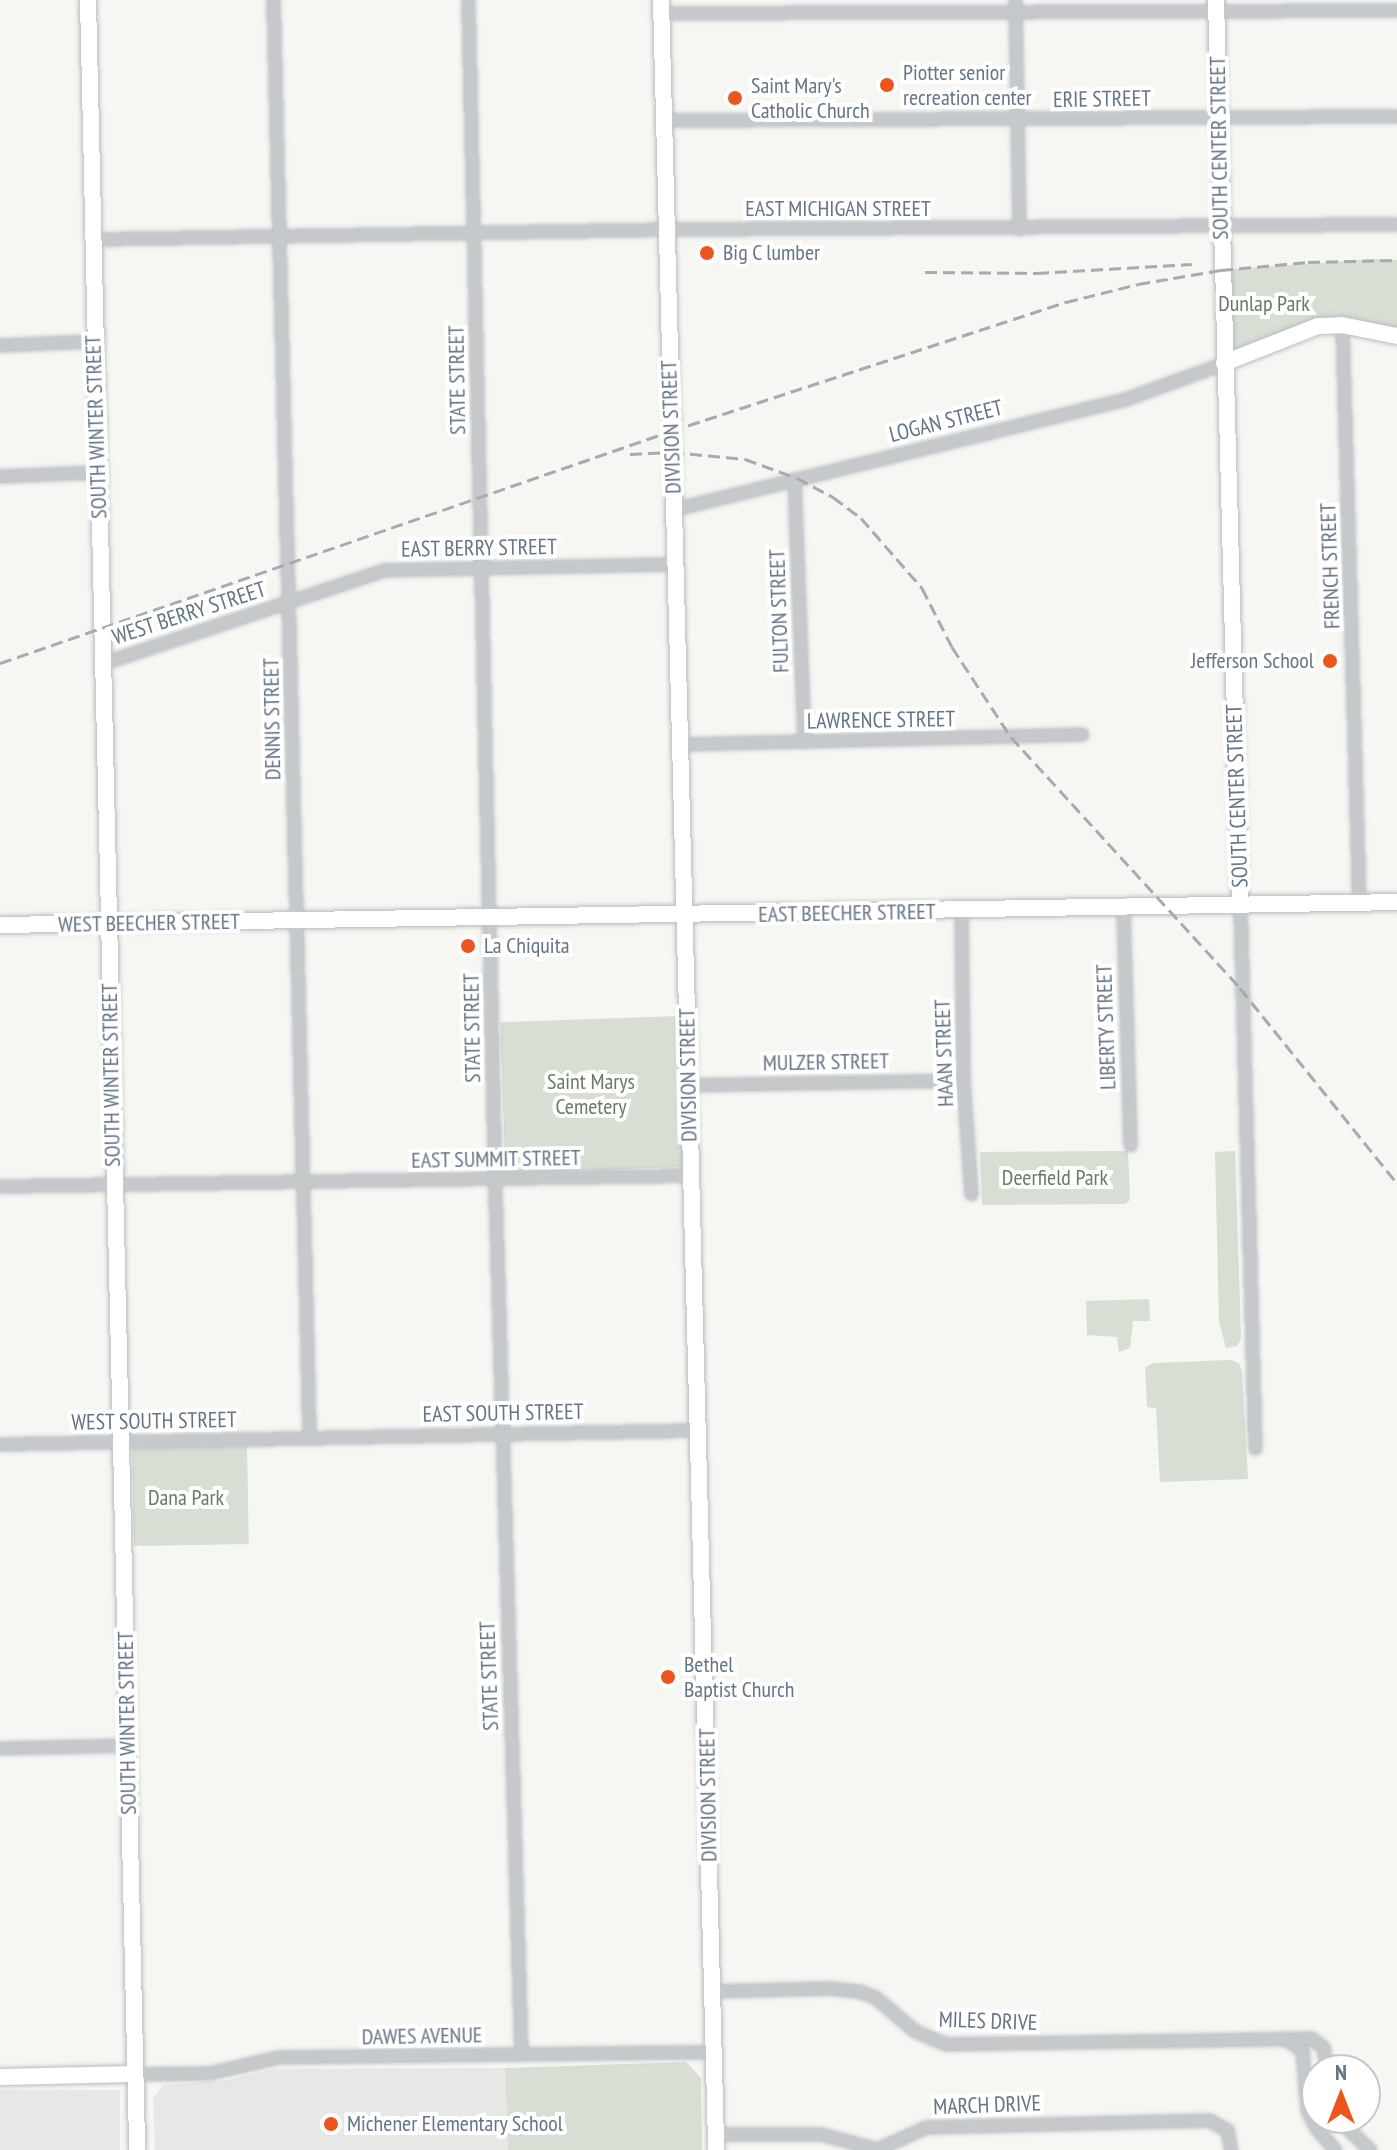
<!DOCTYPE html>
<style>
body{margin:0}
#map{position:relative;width:1397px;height:2150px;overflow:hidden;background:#f6f6f2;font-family:"PT Sans Narrow",sans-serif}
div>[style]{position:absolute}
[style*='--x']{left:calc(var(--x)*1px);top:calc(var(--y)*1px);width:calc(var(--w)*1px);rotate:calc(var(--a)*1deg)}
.built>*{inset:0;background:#e7e8e6;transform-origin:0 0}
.green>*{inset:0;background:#d7ded3;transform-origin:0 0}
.roads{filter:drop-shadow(0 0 2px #b8bcc1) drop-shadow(0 0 2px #b8bcc1)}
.street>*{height:11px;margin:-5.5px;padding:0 5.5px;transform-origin:5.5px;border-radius:5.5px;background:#c6c9cc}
.secondary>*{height:16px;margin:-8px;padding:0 8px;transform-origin:8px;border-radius:8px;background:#fff}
.rail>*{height:3px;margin-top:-1.5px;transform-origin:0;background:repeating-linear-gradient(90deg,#a5abb1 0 12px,transparent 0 18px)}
.dots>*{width:22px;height:22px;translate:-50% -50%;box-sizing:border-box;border:4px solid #fff;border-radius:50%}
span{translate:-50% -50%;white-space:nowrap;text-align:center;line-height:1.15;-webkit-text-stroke:8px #fff;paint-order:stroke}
.poi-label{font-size:22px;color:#647585}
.left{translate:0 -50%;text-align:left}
.right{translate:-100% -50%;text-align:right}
.street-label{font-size:22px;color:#647585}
.park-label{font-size:22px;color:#677c63}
.north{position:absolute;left:1301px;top:2054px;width:80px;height:80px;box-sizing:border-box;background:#fff;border:2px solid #c1c8ce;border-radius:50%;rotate:0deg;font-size:22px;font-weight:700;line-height:32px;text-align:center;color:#647585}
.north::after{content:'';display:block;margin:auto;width:28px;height:36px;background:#ec561d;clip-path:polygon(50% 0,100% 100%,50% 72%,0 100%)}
</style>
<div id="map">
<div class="built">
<i style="clip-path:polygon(505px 2068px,508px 2150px,155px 2150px,153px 2098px,164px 2085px,227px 2080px,274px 2069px)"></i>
<i style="left:0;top:2090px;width:120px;height:60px"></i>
</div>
<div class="green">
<i style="clip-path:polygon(1374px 259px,1397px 260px,1397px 336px,1342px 325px,1224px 363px,1221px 270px)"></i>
<i style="left:678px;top:1016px;width:151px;height:178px;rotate:88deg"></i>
<i style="clip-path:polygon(1128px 1151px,1130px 1200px,1125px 1204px,982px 1205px,980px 1152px)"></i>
<i style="clip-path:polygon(1235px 1151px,1241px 1339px,1237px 1346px,1226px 1348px,1219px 1321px,1215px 1152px)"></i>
<i style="clip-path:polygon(1149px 1299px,1150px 1321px,1133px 1321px,1130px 1348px,1119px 1352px,1117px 1337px,1087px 1335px,1086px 1301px)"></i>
<i style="clip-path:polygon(1231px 1360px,1239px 1363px,1242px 1371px,1248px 1479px,1160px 1482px,1156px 1408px,1147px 1407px,1145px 1368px,1153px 1363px)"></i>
<i style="left:247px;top:1446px;width:98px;height:115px;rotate:89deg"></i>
<i style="clip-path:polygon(686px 2062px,701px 2078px,702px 2150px,508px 2150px,505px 2068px)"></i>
</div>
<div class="roads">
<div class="street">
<i style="--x:273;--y:0;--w:1437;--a:88.56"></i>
<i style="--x:468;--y:0;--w:1190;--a:88.7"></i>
<i style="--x:495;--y:1190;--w:864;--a:88.28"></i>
<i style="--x:1015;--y:0;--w:229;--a:89"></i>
<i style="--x:661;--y:13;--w:736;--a:-0.23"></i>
<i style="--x:664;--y:120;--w:733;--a:-0.31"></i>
<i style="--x:92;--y:239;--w:586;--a:-0.98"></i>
<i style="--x:678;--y:229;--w:719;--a:-0.4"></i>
<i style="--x:1342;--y:325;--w:578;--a:88.32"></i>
<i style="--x:0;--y:345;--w:93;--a:-2.5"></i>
<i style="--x:0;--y:476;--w:97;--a:-2.4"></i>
<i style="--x:794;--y:479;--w:263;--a:87.8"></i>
<i style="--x:674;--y:509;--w:467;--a:-13.7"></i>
<i style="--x:1128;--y:398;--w:102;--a:-20"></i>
<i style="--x:103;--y:663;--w:296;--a:-18.3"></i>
<i style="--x:384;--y:570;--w:291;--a:-1.2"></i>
<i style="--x:680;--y:744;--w:402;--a:-1.4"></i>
<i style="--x:1240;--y:905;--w:543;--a:88.42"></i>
<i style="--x:1123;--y:907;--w:238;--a:88.3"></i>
<i style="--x:961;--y:911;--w:169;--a:89.3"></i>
<i style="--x:963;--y:1080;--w:114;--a:86"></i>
<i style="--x:689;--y:1085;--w:274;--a:-1"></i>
<i style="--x:0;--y:1186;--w:691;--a:-0.91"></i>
<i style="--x:0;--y:1444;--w:697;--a:-1.15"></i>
<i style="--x:0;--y:1748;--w:128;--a:-1.3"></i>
<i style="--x:711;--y:1991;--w:118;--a:-1.5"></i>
<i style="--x:829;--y:1988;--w:30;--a:6"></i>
<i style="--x:859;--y:1991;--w:17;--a:21"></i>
<i style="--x:875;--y:1997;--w:52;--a:40.4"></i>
<i style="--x:915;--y:2031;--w:33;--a:23"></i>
<i style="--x:945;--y:2044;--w:366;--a:-0.9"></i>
<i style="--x:1311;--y:2038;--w:15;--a:37"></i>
<i style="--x:1323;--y:2047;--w:23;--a:80"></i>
<i style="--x:1285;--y:2039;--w:20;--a:33"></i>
<i style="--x:1302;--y:2050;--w:60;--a:85.2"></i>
<i style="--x:1307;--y:2110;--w:20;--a:63"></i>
<i style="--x:1316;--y:2128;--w:29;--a:49"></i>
<i style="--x:134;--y:2074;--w:75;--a:-0.8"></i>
<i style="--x:209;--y:2073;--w:72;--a:-12.9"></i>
<i style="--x:279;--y:2057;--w:433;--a:-0.7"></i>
<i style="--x:1337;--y:2118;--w:46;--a:44.1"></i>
<i style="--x:716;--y:2134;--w:105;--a:0"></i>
<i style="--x:821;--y:2134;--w:58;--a:15"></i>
<i style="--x:877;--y:2149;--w:54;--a:-24.2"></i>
<i style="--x:926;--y:2127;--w:283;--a:-1.4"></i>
<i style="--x:1209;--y:2120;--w:21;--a:29"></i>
<i style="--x:1227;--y:2130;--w:20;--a:79"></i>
</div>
<div class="secondary">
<i style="--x:88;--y:0;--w:2151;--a:88.69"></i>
<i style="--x:661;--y:0;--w:2151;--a:88.53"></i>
<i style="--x:1216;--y:0;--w:905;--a:88.48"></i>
<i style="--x:1224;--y:363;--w:101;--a:-21.5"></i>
<i style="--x:1318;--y:326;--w:24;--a:-2"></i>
<i style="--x:1342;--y:325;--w:56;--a:11.3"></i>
<i style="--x:0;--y:925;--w:1397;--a:-0.94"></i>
<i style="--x:0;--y:2077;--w:134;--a:-1.3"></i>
</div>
</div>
<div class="rail">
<i style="--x:925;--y:272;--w:112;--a:0.5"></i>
<i style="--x:1037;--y:273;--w:155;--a:-3.3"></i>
<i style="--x:630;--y:454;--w:42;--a:-2.7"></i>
<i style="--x:672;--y:452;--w:73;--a:5.5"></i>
<i style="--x:745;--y:459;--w:55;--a:20.1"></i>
<i style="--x:797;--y:478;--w:41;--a:27.8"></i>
<i style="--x:833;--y:497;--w:35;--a:37"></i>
<i style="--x:861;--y:518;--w:93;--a:48.9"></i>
<i style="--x:922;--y:588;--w:66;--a:63"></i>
<i style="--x:952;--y:647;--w:108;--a:56.8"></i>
<i style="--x:1011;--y:737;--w:340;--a:47.6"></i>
<i style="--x:1240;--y:988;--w:250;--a:51.2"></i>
<i style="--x:0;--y:663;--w:710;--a:-19.07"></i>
<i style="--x:671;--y:431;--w:416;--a:-18.1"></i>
<i style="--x:1066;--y:302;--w:74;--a:-14"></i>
<i style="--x:1138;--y:284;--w:84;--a:-9.6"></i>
<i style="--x:1221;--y:270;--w:87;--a:-5.3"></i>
<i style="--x:1308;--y:262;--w:89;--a:-1.3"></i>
</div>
<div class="dots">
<i style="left:887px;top:85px;background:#ec561d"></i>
<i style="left:735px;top:98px;background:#ec561d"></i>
<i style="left:707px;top:253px;background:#ec561d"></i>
<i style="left:1330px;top:661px;background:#ec561d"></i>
<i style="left:468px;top:946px;background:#ec561d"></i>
<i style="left:668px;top:1677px;background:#ec561d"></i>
<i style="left:331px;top:2124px;background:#ec561d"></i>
</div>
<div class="poi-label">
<span class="left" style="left:903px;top:85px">Piotter senior<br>recreation center</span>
<span class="left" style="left:751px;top:98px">Saint Mary's<br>Catholic Church</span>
<span class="left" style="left:723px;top:253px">Big C lumber</span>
<span class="right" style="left:1314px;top:661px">Jefferson School</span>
<span class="left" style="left:484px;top:946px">La Chiquita</span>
<span class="left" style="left:684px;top:1677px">Bethel<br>Baptist Church</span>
<span class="left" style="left:347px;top:2124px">Michener Elementary School</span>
</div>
<div class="street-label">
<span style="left:1102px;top:99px;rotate:-1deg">ERIE STREET</span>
<span style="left:1219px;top:148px;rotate:-91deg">SOUTH CENTER STREET</span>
<span style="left:838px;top:209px">EAST MICHIGAN STREET</span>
<span style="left:457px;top:380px;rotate:-91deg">STATE STREET</span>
<span style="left:946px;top:421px;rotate:-14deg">LOGAN STREET</span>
<span style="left:96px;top:427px;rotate:-92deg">SOUTH WINTER STREET</span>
<span style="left:671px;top:427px;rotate:-92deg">DIVISION STREET</span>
<span style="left:479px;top:548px;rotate:-1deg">EAST BERRY STREET</span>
<span style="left:1330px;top:566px;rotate:-92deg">FRENCH STREET</span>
<span style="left:779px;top:611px;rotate:-92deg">FULTON STREET</span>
<span style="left:189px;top:613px;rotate:-18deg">WEST BERRY STREET</span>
<span style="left:272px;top:719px;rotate:-91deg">DENNIS STREET</span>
<span style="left:881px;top:720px;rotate:-1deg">LAWRENCE STREET</span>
<span style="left:1237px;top:796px;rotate:-92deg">SOUTH CENTER STREET</span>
<span style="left:847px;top:913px;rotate:-1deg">EAST BEECHER STREET</span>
<span style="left:149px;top:923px;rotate:-1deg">WEST BEECHER STREET</span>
<span style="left:1106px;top:1027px;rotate:-92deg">LIBERTY STREET</span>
<span style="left:472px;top:1028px;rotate:-91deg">STATE STREET</span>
<span style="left:944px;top:1053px;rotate:-92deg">HAAN STREET</span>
<span style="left:826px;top:1062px;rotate:-1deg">MULZER STREET</span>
<span style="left:111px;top:1075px;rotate:-91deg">SOUTH WINTER STREET</span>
<span style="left:688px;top:1075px;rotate:-91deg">DIVISION STREET</span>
<span style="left:496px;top:1159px;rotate:-1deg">EAST SUMMIT STREET</span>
<span style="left:503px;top:1413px;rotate:-1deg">EAST SOUTH STREET</span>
<span style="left:154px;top:1421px;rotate:-1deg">WEST SOUTH STREET</span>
<span style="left:489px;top:1676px;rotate:-92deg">STATE STREET</span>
<span style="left:127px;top:1723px;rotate:-91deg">SOUTH WINTER STREET</span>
<span style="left:708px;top:1795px;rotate:-91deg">DIVISION STREET</span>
<span style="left:988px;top:2021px;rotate:2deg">MILES DRIVE</span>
<span style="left:422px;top:2036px;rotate:-1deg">DAWES AVENUE</span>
<span style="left:987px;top:2105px;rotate:-2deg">MARCH DRIVE</span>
</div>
<div class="park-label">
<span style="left:1264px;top:304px">Dunlap Park</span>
<span style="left:591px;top:1094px">Saint Marys<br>Cemetery</span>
<span style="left:1055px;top:1178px">Deerfield Park</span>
<span style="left:186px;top:1498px">Dana Park</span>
</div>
<div class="north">N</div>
</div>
